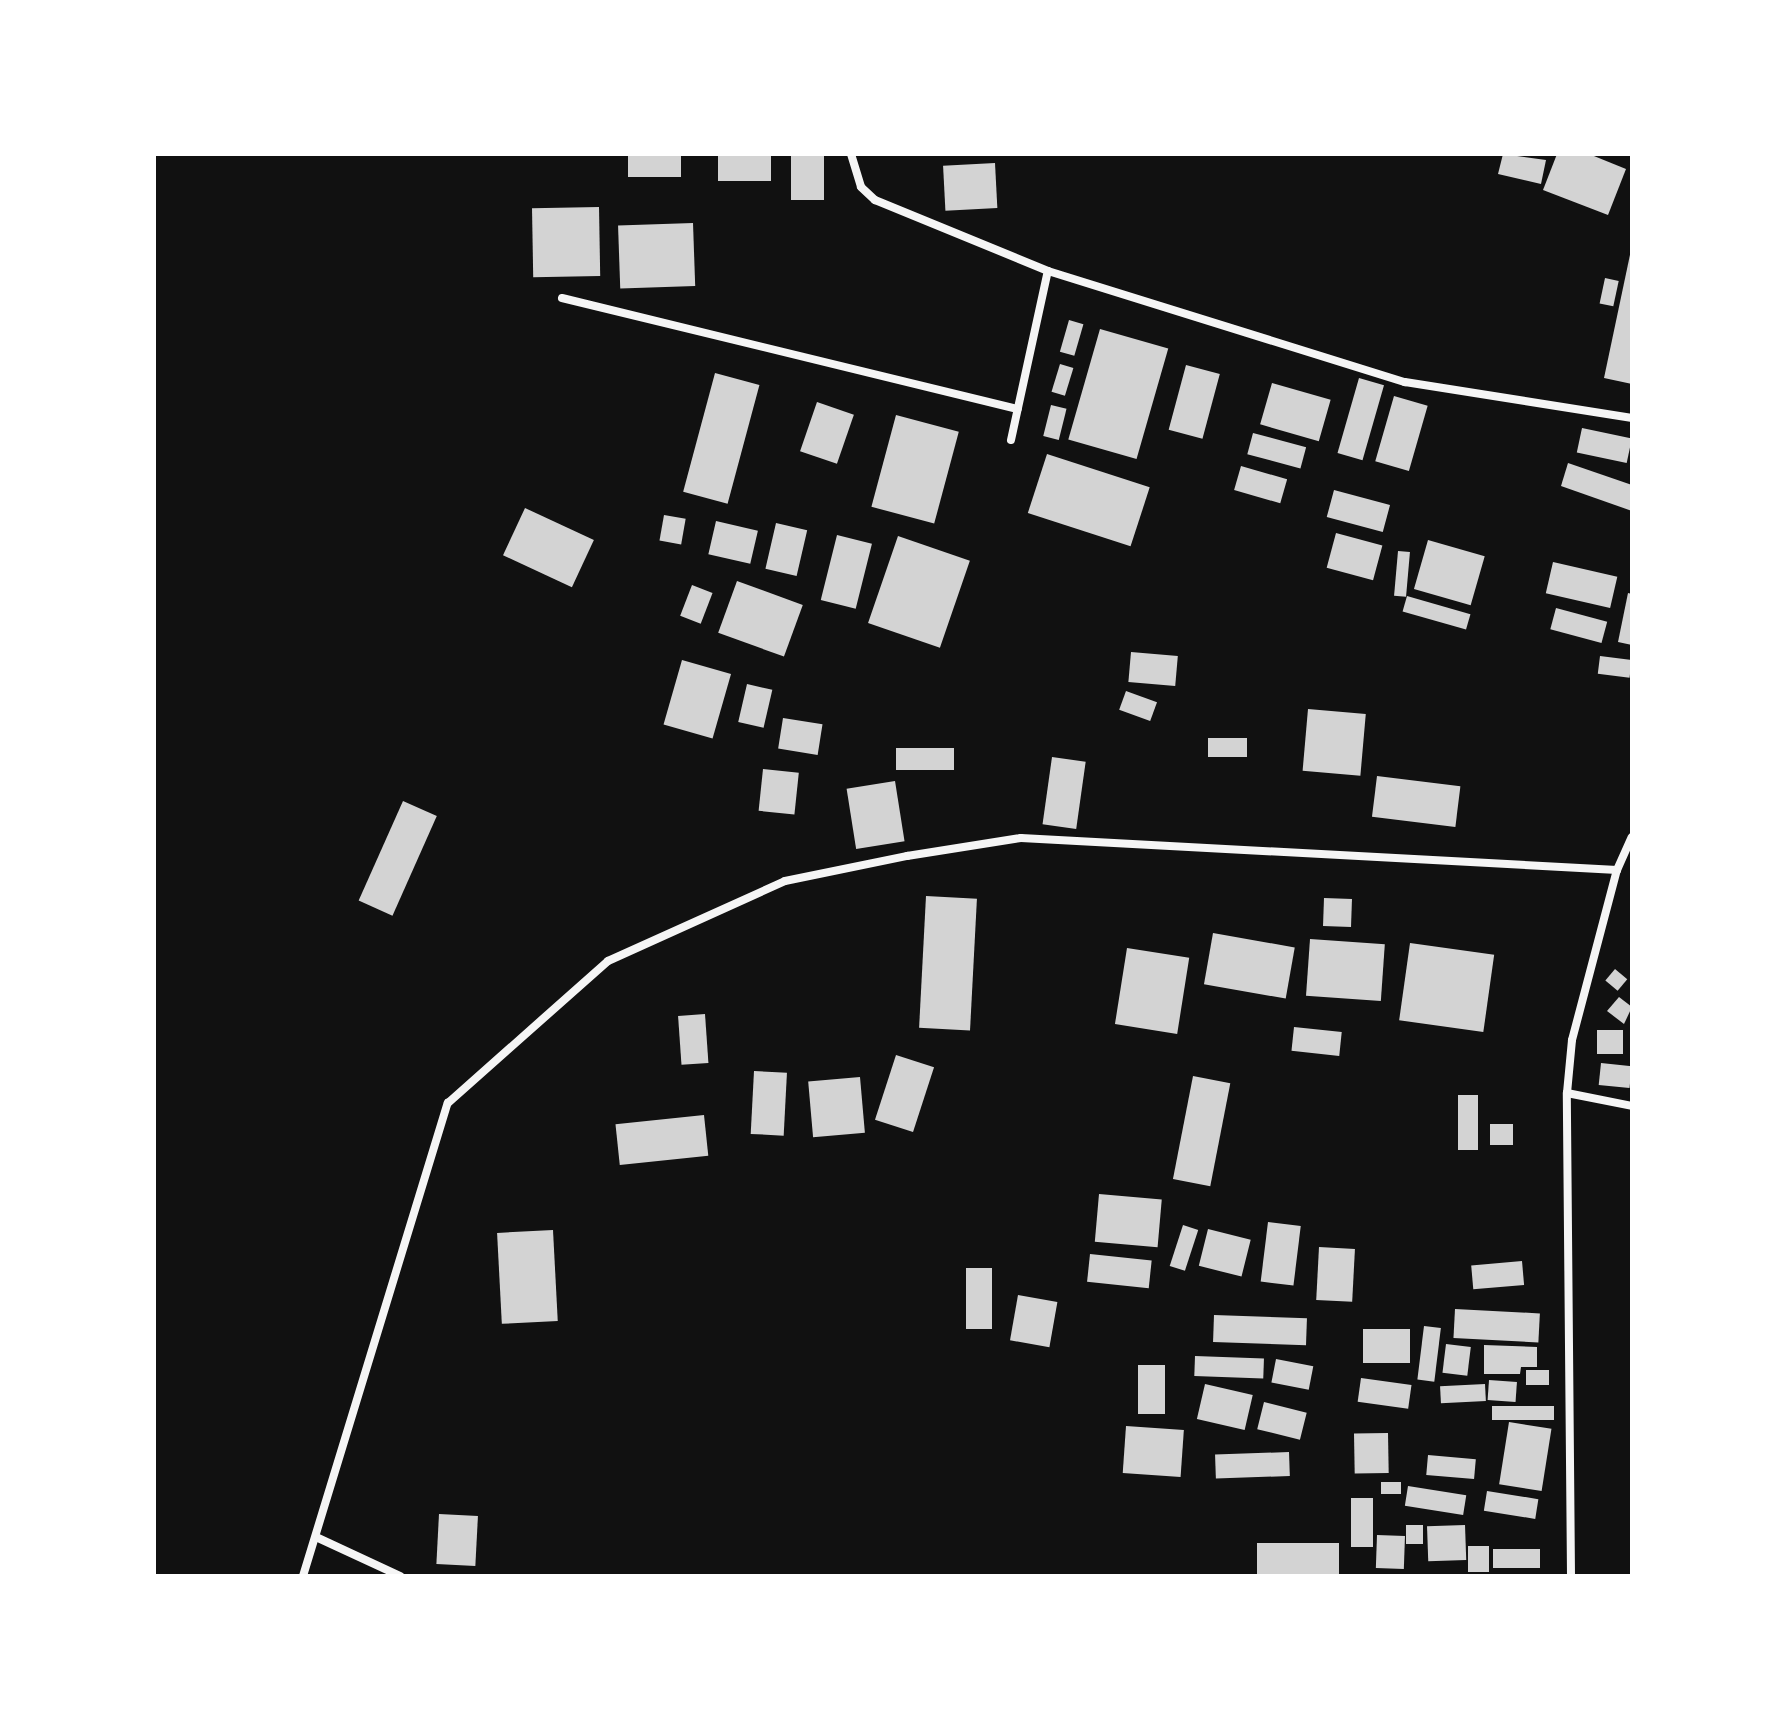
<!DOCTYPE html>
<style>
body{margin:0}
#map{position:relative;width:1786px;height:1730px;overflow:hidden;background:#111;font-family:"Times New Roman",serif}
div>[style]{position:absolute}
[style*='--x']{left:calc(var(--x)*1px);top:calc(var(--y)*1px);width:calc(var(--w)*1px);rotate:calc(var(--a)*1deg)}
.building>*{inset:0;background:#d3d3d3;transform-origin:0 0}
.minor>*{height:8px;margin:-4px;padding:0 4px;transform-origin:4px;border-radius:4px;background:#f5f5f5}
span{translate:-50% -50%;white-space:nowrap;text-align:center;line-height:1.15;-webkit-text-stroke:6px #fff;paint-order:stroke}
.frame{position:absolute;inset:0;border:156px solid #fff;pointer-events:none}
</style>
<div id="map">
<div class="building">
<i style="left:628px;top:154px;width:53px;height:23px"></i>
<i style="left:718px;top:154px;width:53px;height:27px"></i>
<i style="left:791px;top:154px;width:33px;height:46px"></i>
<i style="clip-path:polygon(1503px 154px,1546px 160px,1541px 184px,1498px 174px)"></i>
<i style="clip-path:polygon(1557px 154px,1589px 154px,1626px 169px,1608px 215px,1543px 190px)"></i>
<i style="left:995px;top:163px;width:45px;height:52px;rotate:87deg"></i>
<i style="left:599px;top:207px;width:69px;height:67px;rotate:89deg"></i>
<i style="left:693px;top:223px;width:63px;height:75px;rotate:88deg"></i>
<i style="clip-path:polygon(1631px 250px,1632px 250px,1632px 384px,1604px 378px)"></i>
<i style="left:1605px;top:278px;width:14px;height:26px;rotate:12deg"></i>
<i style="left:1069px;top:320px;width:15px;height:33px;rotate:16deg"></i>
<i style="left:1100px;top:329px;width:71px;height:115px;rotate:16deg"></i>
<i style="left:1060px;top:364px;width:14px;height:29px;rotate:17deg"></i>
<i style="left:1186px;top:365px;width:35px;height:67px;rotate:15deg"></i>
<i style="left:715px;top:373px;width:46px;height:123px;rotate:15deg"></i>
<i style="left:1359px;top:378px;width:26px;height:78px;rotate:16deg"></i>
<i style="left:1272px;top:383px;width:61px;height:43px;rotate:16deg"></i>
<i style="left:1394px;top:396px;width:35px;height:68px;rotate:16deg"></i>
<i style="left:817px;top:402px;width:39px;height:52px;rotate:19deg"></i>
<i style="left:1051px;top:405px;width:16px;height:32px;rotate:14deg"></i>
<i style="left:896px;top:415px;width:65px;height:95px;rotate:15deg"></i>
<i style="left:1582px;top:428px;width:51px;height:25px;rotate:12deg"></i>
<i style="left:1253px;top:433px;width:55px;height:22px;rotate:15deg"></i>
<i style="left:1047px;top:454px;width:108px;height:62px;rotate:18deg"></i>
<i style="clip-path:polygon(1568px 463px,1632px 485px,1632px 511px,1561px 486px)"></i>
<i style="left:1241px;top:466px;width:48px;height:25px;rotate:16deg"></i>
<i style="left:1334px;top:490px;width:58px;height:28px;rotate:15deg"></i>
<i style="left:525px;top:508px;width:76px;height:52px;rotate:25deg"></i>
<i style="left:664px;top:515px;width:22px;height:26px;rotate:10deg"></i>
<i style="left:716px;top:521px;width:43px;height:34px;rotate:13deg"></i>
<i style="left:776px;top:523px;width:32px;height:47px;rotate:13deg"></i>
<i style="left:1336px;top:533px;width:48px;height:36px;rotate:15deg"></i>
<i style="left:837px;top:535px;width:36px;height:67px;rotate:14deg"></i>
<i style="left:898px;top:536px;width:76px;height:92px;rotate:19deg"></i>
<i style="left:1428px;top:540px;width:59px;height:51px;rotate:16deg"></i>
<i style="left:1398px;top:551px;width:12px;height:45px;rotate:5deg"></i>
<i style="left:1553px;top:562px;width:66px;height:32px;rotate:13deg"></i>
<i style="left:737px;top:581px;width:70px;height:55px;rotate:20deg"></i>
<i style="left:692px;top:585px;width:22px;height:33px;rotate:21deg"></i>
<i style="clip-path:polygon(1628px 593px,1632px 594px,1632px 645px,1618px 642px)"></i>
<i style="left:1407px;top:596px;width:66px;height:16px;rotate:16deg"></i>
<i style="left:1556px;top:608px;width:53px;height:22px;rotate:15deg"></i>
<i style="left:1131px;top:652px;width:47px;height:30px;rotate:5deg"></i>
<i style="left:1600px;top:656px;width:32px;height:18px;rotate:7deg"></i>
<i style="left:682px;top:660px;width:51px;height:67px;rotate:16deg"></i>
<i style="left:747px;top:684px;width:26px;height:39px;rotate:13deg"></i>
<i style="left:1126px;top:691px;width:33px;height:20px;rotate:20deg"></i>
<i style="left:1308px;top:709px;width:58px;height:62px;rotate:5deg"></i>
<i style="left:783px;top:718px;width:40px;height:31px;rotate:9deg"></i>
<i style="left:1208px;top:738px;width:39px;height:19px"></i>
<i style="left:896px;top:748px;width:58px;height:22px"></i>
<i style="left:1052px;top:757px;width:34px;height:68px;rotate:8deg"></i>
<i style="left:763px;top:769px;width:36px;height:42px;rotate:6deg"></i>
<i style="left:1377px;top:776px;width:84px;height:41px;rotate:7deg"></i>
<i style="left:895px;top:781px;width:61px;height:49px;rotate:81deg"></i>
<i style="left:403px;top:801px;width:37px;height:109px;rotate:24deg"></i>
<i style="left:926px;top:896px;width:51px;height:132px;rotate:3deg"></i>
<i style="left:1324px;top:898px;width:28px;height:28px;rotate:2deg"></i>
<i style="left:1213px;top:933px;width:83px;height:52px;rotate:10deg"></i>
<i style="left:1310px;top:939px;width:75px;height:57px;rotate:4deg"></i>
<i style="left:1410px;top:943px;width:85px;height:78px;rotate:8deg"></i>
<i style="left:1127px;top:948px;width:63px;height:77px;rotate:9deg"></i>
<i style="left:1615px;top:969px;width:16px;height:15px;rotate:40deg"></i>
<i style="clip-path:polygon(1619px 997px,1632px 1007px,1624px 1024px,1607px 1011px)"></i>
<i style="left:705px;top:1014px;width:49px;height:27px;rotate:86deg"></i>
<i style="left:1294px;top:1027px;width:48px;height:24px;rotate:6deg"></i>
<i style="left:1597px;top:1030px;width:26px;height:24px"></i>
<i style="left:896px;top:1055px;width:40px;height:68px;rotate:18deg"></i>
<i style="left:1601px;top:1063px;width:31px;height:22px;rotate:6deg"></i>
<i style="left:754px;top:1071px;width:33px;height:63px;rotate:3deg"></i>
<i style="left:1193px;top:1076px;width:38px;height:105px;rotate:11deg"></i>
<i style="left:860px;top:1077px;width:56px;height:52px;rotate:85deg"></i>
<i style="left:1458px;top:1095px;width:20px;height:55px"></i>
<i style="left:704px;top:1115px;width:41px;height:89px;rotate:84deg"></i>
<i style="left:1490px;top:1124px;width:23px;height:21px"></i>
<i style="left:1099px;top:1194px;width:63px;height:48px;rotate:5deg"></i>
<i style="left:1268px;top:1222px;width:33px;height:60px;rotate:7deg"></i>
<i style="left:1183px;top:1225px;width:16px;height:43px;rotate:18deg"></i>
<i style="left:1208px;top:1229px;width:44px;height:38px;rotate:14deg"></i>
<i style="left:553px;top:1230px;width:91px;height:56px;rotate:87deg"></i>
<i style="left:1319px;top:1247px;width:36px;height:53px;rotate:3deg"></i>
<i style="left:1090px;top:1254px;width:62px;height:28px;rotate:6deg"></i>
<i style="left:1522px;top:1261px;width:24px;height:51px;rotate:85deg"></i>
<i style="left:966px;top:1268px;width:26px;height:61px"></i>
<i style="left:1018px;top:1295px;width:40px;height:46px;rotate:10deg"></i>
<i style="left:1455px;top:1309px;width:85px;height:29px;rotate:3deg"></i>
<i style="left:1214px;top:1315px;width:93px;height:27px;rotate:2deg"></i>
<i style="left:1424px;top:1326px;width:17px;height:54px;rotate:7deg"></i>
<i style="left:1363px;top:1329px;width:47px;height:34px"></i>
<i style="left:1446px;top:1344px;width:25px;height:29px;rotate:7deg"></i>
<i style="clip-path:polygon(1484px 1345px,1537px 1347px,1537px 1367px,1521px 1367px,1520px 1374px,1484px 1374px)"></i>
<i style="left:1195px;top:1356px;width:69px;height:20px;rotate:2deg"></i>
<i style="left:1276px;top:1359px;width:38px;height:24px;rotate:11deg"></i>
<i style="left:1138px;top:1365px;width:27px;height:49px"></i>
<i style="left:1526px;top:1370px;width:23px;height:15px"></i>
<i style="left:1361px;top:1378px;width:51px;height:24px;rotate:8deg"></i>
<i style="left:1489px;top:1380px;width:28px;height:20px;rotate:4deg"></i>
<i style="left:1205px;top:1384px;width:49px;height:36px;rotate:13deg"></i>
<i style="left:1485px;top:1384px;width:17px;height:45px;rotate:87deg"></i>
<i style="left:1264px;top:1402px;width:44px;height:28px;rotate:14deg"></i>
<i style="left:1492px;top:1406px;width:62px;height:14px"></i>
<i style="left:1509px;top:1422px;width:43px;height:63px;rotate:9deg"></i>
<i style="left:1126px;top:1426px;width:58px;height:47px;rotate:4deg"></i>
<i style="left:1388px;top:1433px;width:40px;height:34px;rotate:89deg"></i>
<i style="left:1289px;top:1452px;width:24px;height:74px;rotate:88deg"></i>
<i style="left:1428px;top:1455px;width:48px;height:20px;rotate:5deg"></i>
<i style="left:1401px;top:1482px;width:12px;height:20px;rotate:90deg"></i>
<i style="left:1408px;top:1486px;width:59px;height:20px;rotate:9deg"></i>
<i style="left:1487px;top:1491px;width:52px;height:20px;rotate:9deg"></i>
<i style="left:1351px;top:1498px;width:22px;height:49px"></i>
<i style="left:439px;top:1514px;width:39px;height:50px;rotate:3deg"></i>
<i style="left:1406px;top:1525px;width:17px;height:19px"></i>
<i style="left:1465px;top:1525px;width:35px;height:38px;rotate:88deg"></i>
<i style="left:1377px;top:1535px;width:28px;height:33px;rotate:2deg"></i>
<i style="left:1257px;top:1543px;width:82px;height:33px"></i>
<i style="left:1468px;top:1546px;width:21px;height:26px"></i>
<i style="left:1493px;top:1549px;width:47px;height:19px"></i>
</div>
<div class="minor">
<i style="--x:851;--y:154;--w:34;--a:73"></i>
<i style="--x:861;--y:187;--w:19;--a:43"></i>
<i style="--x:875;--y:200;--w:187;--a:22.3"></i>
<i style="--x:1048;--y:271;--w:374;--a:17.3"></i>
<i style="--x:1405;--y:382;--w:230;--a:9"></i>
<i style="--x:562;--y:298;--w:469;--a:13.7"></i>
<i style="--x:1011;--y:440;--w:173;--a:-77.7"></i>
<i style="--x:1567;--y:1093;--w:66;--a:11.3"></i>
<i style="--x:316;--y:1537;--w:93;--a:24.9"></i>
<i style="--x:303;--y:1576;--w:495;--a:-73"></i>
<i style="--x:448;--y:1103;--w:214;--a:-41.6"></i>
<i style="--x:608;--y:961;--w:194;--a:-24.3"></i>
<i style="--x:785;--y:881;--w:125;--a:-11.6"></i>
<i style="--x:907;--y:856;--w:115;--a:-9"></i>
<i style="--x:1021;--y:838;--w:597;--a:3.07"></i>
<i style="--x:1571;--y:1576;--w:483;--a:-90.5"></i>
<i style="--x:1567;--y:1093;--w:53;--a:-84.6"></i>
<i style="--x:1572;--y:1040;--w:176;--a:-75.2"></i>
<i style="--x:1617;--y:870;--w:36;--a:-66"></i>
</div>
<div class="frame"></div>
</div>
